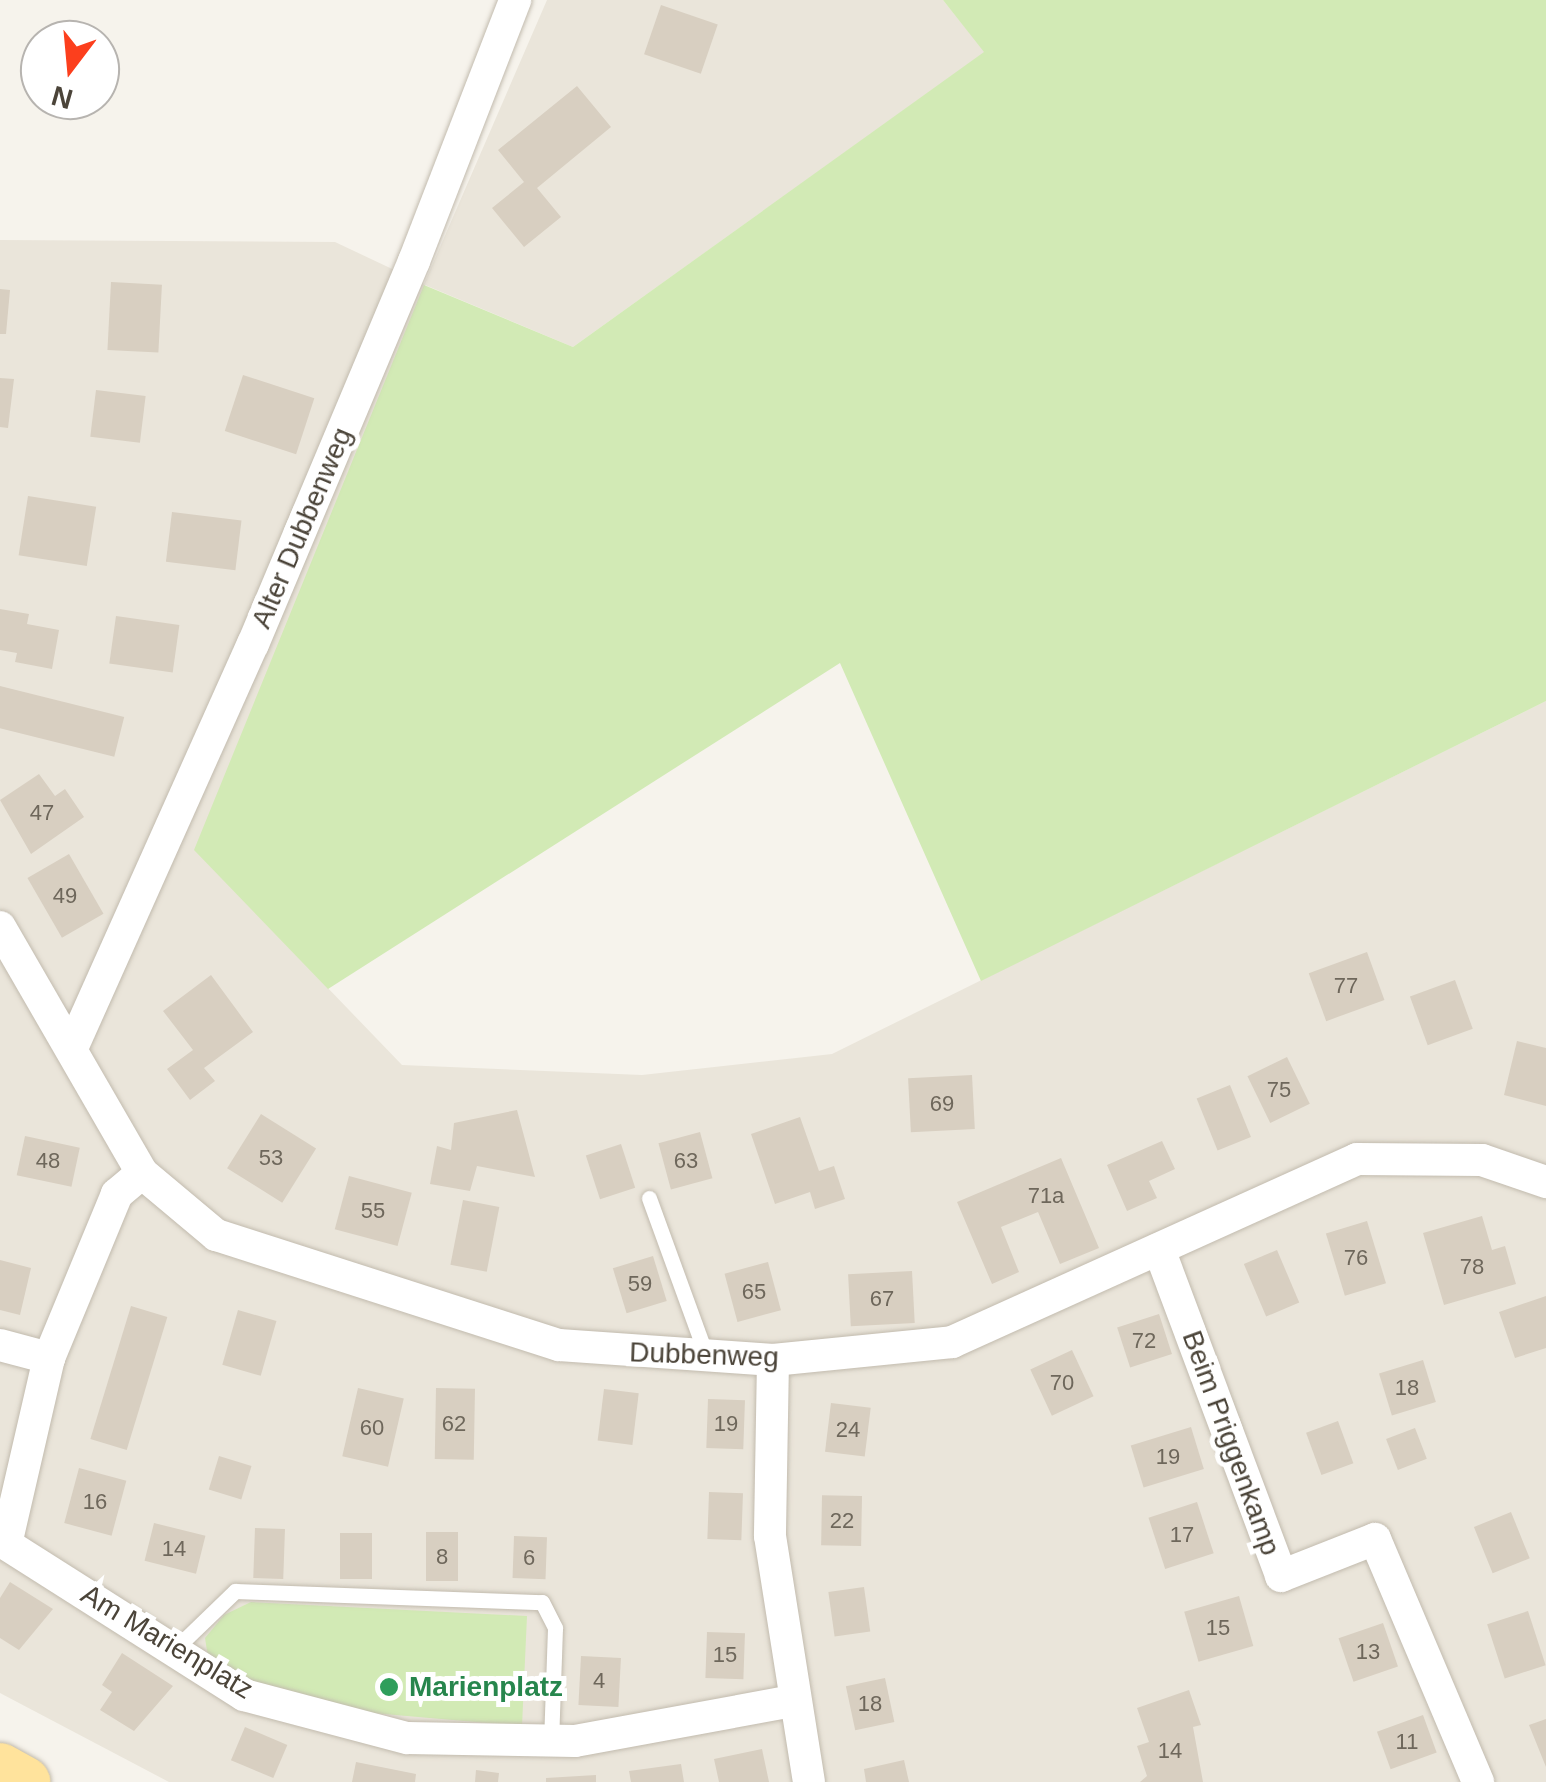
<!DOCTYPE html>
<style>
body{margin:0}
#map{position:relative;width:1546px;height:1782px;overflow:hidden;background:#f6f3ec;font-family:Helvetica,sans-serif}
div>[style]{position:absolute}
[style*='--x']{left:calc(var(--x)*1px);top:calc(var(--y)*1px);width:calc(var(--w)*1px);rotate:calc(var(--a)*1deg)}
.residential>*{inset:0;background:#eae5da}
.green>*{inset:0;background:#d2eab5}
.building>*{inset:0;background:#d8cfc1;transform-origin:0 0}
.roads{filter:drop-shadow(0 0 2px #c2bbae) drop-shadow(0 0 2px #c2bbae)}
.service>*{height:15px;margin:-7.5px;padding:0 7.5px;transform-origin:7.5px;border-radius:7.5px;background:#fff}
.minor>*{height:32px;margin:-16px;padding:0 16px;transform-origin:16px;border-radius:16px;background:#fff}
.primary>*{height:50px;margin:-25px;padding:0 25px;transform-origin:25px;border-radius:25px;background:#ffe39c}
.dots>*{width:28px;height:28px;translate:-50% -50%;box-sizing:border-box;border:5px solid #fff;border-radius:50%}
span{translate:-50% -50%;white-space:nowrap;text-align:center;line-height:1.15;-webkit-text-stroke:10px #fff;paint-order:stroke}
.number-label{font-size:22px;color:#6e675b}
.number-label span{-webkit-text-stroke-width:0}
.street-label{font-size:28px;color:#4b4439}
.leisure-label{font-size:28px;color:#27864d;font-weight:700}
.left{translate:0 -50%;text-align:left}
.north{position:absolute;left:20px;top:20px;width:100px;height:100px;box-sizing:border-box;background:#fff;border:2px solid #b7b4b0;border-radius:50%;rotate:196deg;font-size:28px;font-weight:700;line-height:40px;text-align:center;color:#4b4439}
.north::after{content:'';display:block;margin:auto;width:35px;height:45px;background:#fc3f1d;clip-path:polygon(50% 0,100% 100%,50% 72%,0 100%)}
</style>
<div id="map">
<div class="residential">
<i style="clip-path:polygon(547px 0,943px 0,985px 52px,573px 347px,425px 285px,195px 850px,402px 1065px,642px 1075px,832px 1054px,1546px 701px,1546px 1782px,169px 1782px,0 1693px,0 240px,335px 242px,424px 284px)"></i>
</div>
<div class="green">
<i style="clip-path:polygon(943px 0,1546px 0,1546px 701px,981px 981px,840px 663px,328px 989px,194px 850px,424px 285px,573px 347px,984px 52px)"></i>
<i style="clip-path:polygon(251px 1602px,527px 1616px,522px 1726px,361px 1712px,260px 1686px,208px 1657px,205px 1638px,224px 1615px)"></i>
</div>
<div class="building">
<i style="left:661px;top:5px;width:60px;height:52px;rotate:19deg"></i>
<i style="clip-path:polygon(577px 86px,611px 127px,537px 188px,561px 217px,524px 247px,492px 208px,524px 182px,498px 150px)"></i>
<i style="left:111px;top:282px;width:51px;height:68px;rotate:3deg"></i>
<i style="clip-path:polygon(0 289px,10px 290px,6px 334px,0 334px)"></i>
<i style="left:243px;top:375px;width:75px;height:59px;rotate:18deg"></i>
<i style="clip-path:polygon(0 378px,14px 379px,8px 428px,0 427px)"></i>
<i style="left:96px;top:390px;width:50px;height:47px;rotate:7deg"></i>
<i style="left:28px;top:496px;width:69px;height:60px;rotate:9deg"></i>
<i style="left:172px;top:512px;width:70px;height:50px;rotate:7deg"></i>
<i style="clip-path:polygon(0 609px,29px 614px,27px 624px,59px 630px,52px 669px,15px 662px,17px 653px,0 650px)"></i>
<i style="left:116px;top:616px;width:64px;height:48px;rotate:8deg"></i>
<i style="left:0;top:686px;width:128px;height:41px;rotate:14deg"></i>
<i style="clip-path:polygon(39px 774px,55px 796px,65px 789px,84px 817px,31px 854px,0 800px)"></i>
<i style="left:69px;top:854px;width:69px;height:48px;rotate:60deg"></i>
<i style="left:1367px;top:952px;width:51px;height:62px;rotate:70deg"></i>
<i style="clip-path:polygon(211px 975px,253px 1032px,204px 1068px,215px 1081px,190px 1100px,167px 1069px,193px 1050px,163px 1011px)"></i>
<i style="left:1455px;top:980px;width:52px;height:48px;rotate:70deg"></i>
<i style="clip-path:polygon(1517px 1041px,1546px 1048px,1546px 1106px,1504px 1095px)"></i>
<i style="left:1287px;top:1057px;width:52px;height:44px;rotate:64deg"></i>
<i style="left:972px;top:1075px;width:54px;height:64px;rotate:87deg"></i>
<i style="left:1230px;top:1085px;width:56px;height:36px;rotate:68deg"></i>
<i style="clip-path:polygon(517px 1110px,535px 1177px,477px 1166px,470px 1191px,430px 1184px,437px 1146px,451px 1150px,454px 1123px)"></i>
<i style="left:261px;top:1114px;width:65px;height:64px;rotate:32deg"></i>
<i style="clip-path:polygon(800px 1117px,819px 1171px,834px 1166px,845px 1199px,815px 1209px,810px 1192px,775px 1204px,751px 1134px)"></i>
<i style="left:700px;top:1132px;width:48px;height:43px;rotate:75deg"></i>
<i style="left:25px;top:1136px;width:56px;height:40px;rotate:12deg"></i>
<i style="clip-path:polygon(1162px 1141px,1175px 1169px,1149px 1181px,1157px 1198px,1127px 1211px,1107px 1165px)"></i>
<i style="left:621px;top:1144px;width:46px;height:37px;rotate:72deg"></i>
<i style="clip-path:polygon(1061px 1158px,1099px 1248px,1060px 1264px,1038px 1212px,1001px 1227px,1019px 1272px,992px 1284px,957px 1202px)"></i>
<i style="left:349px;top:1176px;width:65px;height:55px;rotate:15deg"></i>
<i style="left:463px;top:1200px;width:37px;height:66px;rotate:11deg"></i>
<i style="clip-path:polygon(1482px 1216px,1492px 1250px,1505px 1246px,1516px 1284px,1444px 1305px,1423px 1233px)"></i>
<i style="left:1367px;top:1221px;width:65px;height:43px;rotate:73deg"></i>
<i style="left:1277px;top:1250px;width:57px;height:36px;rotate:67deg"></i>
<i style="left:653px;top:1256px;width:47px;height:42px;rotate:73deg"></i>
<i style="clip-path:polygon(0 1260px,31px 1268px,20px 1315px,0 1310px)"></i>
<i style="left:768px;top:1262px;width:50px;height:45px;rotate:75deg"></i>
<i style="left:912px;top:1271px;width:52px;height:64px;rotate:87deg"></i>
<i style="clip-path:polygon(1546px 1296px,1546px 1348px,1515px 1358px,1499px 1312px)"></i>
<i style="left:131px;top:1306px;width:38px;height:139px;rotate:17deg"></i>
<i style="left:238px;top:1310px;width:40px;height:57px;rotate:16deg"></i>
<i style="left:1159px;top:1314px;width:42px;height:44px;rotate:72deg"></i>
<i style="left:1072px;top:1350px;width:51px;height:46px;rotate:65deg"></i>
<i style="left:1423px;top:1360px;width:44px;height:46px;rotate:73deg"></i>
<i style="left:358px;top:1388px;width:47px;height:70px;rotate:13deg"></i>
<i style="left:436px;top:1388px;width:39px;height:71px;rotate:1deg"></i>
<i style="left:604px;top:1389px;width:35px;height:52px;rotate:7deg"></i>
<i style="left:708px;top:1399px;width:37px;height:49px;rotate:2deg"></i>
<i style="left:831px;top:1403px;width:40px;height:49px;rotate:7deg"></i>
<i style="left:1338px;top:1421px;width:45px;height:34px;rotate:70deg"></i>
<i style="left:1191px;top:1427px;width:44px;height:63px;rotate:73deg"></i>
<i style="left:1415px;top:1428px;width:33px;height:31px;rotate:69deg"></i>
<i style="left:219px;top:1456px;width:34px;height:35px;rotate:17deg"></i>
<i style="left:79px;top:1468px;width:49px;height:57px;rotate:15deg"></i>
<i style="left:709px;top:1492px;width:34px;height:47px;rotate:2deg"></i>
<i style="left:862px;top:1496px;width:50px;height:40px;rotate:91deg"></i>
<i style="left:1197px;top:1502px;width:54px;height:51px;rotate:72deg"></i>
<i style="left:1511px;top:1512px;width:50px;height:40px;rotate:68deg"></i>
<i style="left:154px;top:1523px;width:53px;height:39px;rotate:14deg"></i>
<i style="left:255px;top:1528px;width:30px;height:50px;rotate:2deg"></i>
<i style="left:426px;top:1532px;width:32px;height:49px"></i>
<i style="left:372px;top:1533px;width:46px;height:32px;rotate:90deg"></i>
<i style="left:514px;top:1536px;width:33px;height:42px;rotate:2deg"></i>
<i style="clip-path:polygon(10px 1582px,53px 1609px,19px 1650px,0 1638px,0 1598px)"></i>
<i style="left:864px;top:1587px;width:45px;height:36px;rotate:82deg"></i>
<i style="left:1239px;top:1596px;width:52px;height:57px;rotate:74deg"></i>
<i style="left:1528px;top:1611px;width:57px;height:43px;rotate:72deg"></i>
<i style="left:1383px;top:1623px;width:46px;height:47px;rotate:71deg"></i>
<i style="left:707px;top:1632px;width:38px;height:46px;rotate:2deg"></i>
<i style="clip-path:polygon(122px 1653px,173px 1686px,134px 1731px,100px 1710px,112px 1692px,102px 1685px)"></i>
<i style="left:581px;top:1656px;width:40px;height:49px;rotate:3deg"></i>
<i style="left:885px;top:1678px;width:45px;height:40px;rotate:78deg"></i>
<i style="clip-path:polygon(1189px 1690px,1201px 1725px,1193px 1727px,1203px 1782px,1140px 1782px,1147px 1776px,1137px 1746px,1149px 1742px,1137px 1708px)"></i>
<i style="left:1423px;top:1715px;width:40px;height:49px;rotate:70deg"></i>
<i style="clip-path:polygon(1546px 1719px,1546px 1767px,1529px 1725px)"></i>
<i style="left:245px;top:1727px;width:46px;height:36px;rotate:23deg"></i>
<i style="clip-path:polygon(762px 1749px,769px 1782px,719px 1782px,714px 1759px)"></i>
<i style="clip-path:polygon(904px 1760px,909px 1782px,866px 1782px,864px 1769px)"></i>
<i style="clip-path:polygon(356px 1762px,416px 1774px,415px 1782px,352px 1782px)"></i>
<i style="clip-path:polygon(681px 1764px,684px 1782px,631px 1782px,629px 1771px)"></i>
<i style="clip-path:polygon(476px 1770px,499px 1773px,498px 1782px,475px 1782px)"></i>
<i style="clip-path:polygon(596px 1775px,596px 1782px,546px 1782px,546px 1778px)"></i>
</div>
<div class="roads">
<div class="service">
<i style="--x:649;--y:1198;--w:169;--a:70"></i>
<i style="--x:174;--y:1650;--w:85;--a:-44"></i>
<i style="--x:235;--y:1591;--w:307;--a:2.1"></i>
<i style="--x:542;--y:1602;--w:29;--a:63"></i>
<i style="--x:555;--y:1628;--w:112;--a:92"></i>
</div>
<div class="minor">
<i style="--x:0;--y:927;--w:284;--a:60"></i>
<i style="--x:142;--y:1173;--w:97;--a:40"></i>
<i style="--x:216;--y:1235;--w:360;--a:17.8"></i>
<i style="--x:559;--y:1345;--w:215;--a:4"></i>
<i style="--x:773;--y:1360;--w:180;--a:-5.7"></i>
<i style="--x:952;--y:1342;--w:444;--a:-24.3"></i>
<i style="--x:1357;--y:1159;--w:125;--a:0.5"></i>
<i style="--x:1482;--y:1160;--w:68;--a:19"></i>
<i style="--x:72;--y:1048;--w:443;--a:-65.9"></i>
<i style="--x:253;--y:644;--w:415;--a:-67.2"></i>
<i style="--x:414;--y:261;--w:280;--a:-68.8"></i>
<i style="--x:142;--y:1173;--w:33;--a:140"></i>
<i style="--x:117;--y:1194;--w:178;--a:112.5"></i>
<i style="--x:49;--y:1358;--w:191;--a:103"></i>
<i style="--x:6;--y:1544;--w:282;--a:32.4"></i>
<i style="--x:244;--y:1695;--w:169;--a:14.8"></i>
<i style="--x:407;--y:1738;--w:168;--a:1"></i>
<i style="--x:575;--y:1741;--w:221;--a:-10.4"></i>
<i style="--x:1159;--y:1249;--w:349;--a:69.5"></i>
<i style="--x:1281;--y:1576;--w:101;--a:-21.5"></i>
<i style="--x:1375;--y:1539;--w:264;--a:67"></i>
<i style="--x:0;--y:1345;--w:51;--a:14.9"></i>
<i style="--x:773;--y:1360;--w:176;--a:91"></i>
<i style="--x:770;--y:1536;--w:249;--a:81"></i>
</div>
<div class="primary">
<i style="--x:0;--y:1768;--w:29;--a:29"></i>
</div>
</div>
<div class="dots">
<i style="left:389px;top:1687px;background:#2e9e5b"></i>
</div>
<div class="number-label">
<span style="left:42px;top:813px">47</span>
<span style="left:65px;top:896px">49</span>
<span style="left:1346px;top:986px">77</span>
<span style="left:1279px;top:1090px">75</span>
<span style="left:942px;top:1104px">69</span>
<span style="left:271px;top:1158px">53</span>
<span style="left:48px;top:1161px">48</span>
<span style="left:686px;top:1161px">63</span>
<span style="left:1046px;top:1196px">71a</span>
<span style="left:373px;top:1211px">55</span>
<span style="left:1356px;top:1258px">76</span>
<span style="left:1472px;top:1267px">78</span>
<span style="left:640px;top:1284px">59</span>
<span style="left:754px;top:1292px">65</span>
<span style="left:882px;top:1299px">67</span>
<span style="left:1144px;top:1341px">72</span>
<span style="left:1062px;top:1383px">70</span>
<span style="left:1407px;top:1388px">18</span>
<span style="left:454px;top:1424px">62</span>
<span style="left:726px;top:1424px">19</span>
<span style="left:372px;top:1428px">60</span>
<span style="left:848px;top:1430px">24</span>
<span style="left:1168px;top:1457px">19</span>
<span style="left:95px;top:1502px">16</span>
<span style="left:842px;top:1521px">22</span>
<span style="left:1182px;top:1535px">17</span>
<span style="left:174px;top:1549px">14</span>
<span style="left:442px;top:1557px">8</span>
<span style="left:529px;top:1558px">6</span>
<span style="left:1218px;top:1628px">15</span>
<span style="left:1368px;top:1652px">13</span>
<span style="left:725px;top:1655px">15</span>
<span style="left:599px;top:1681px">4</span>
<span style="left:870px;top:1704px">18</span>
<span style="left:1407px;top:1742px">11</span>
<span style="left:1170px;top:1751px">14</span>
</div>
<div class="street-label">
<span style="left:302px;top:528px;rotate:-67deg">Alter Dubbenweg</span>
<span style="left:704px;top:1355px;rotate:2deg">Dubbenweg</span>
<span style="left:1231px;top:1443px;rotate:70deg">Beim Priggenkamp</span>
<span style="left:167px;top:1642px;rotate:31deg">Am Marienplatz</span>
</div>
<div class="leisure-label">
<span class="left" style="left:409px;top:1687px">Marienplatz</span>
</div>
<div class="north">N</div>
</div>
